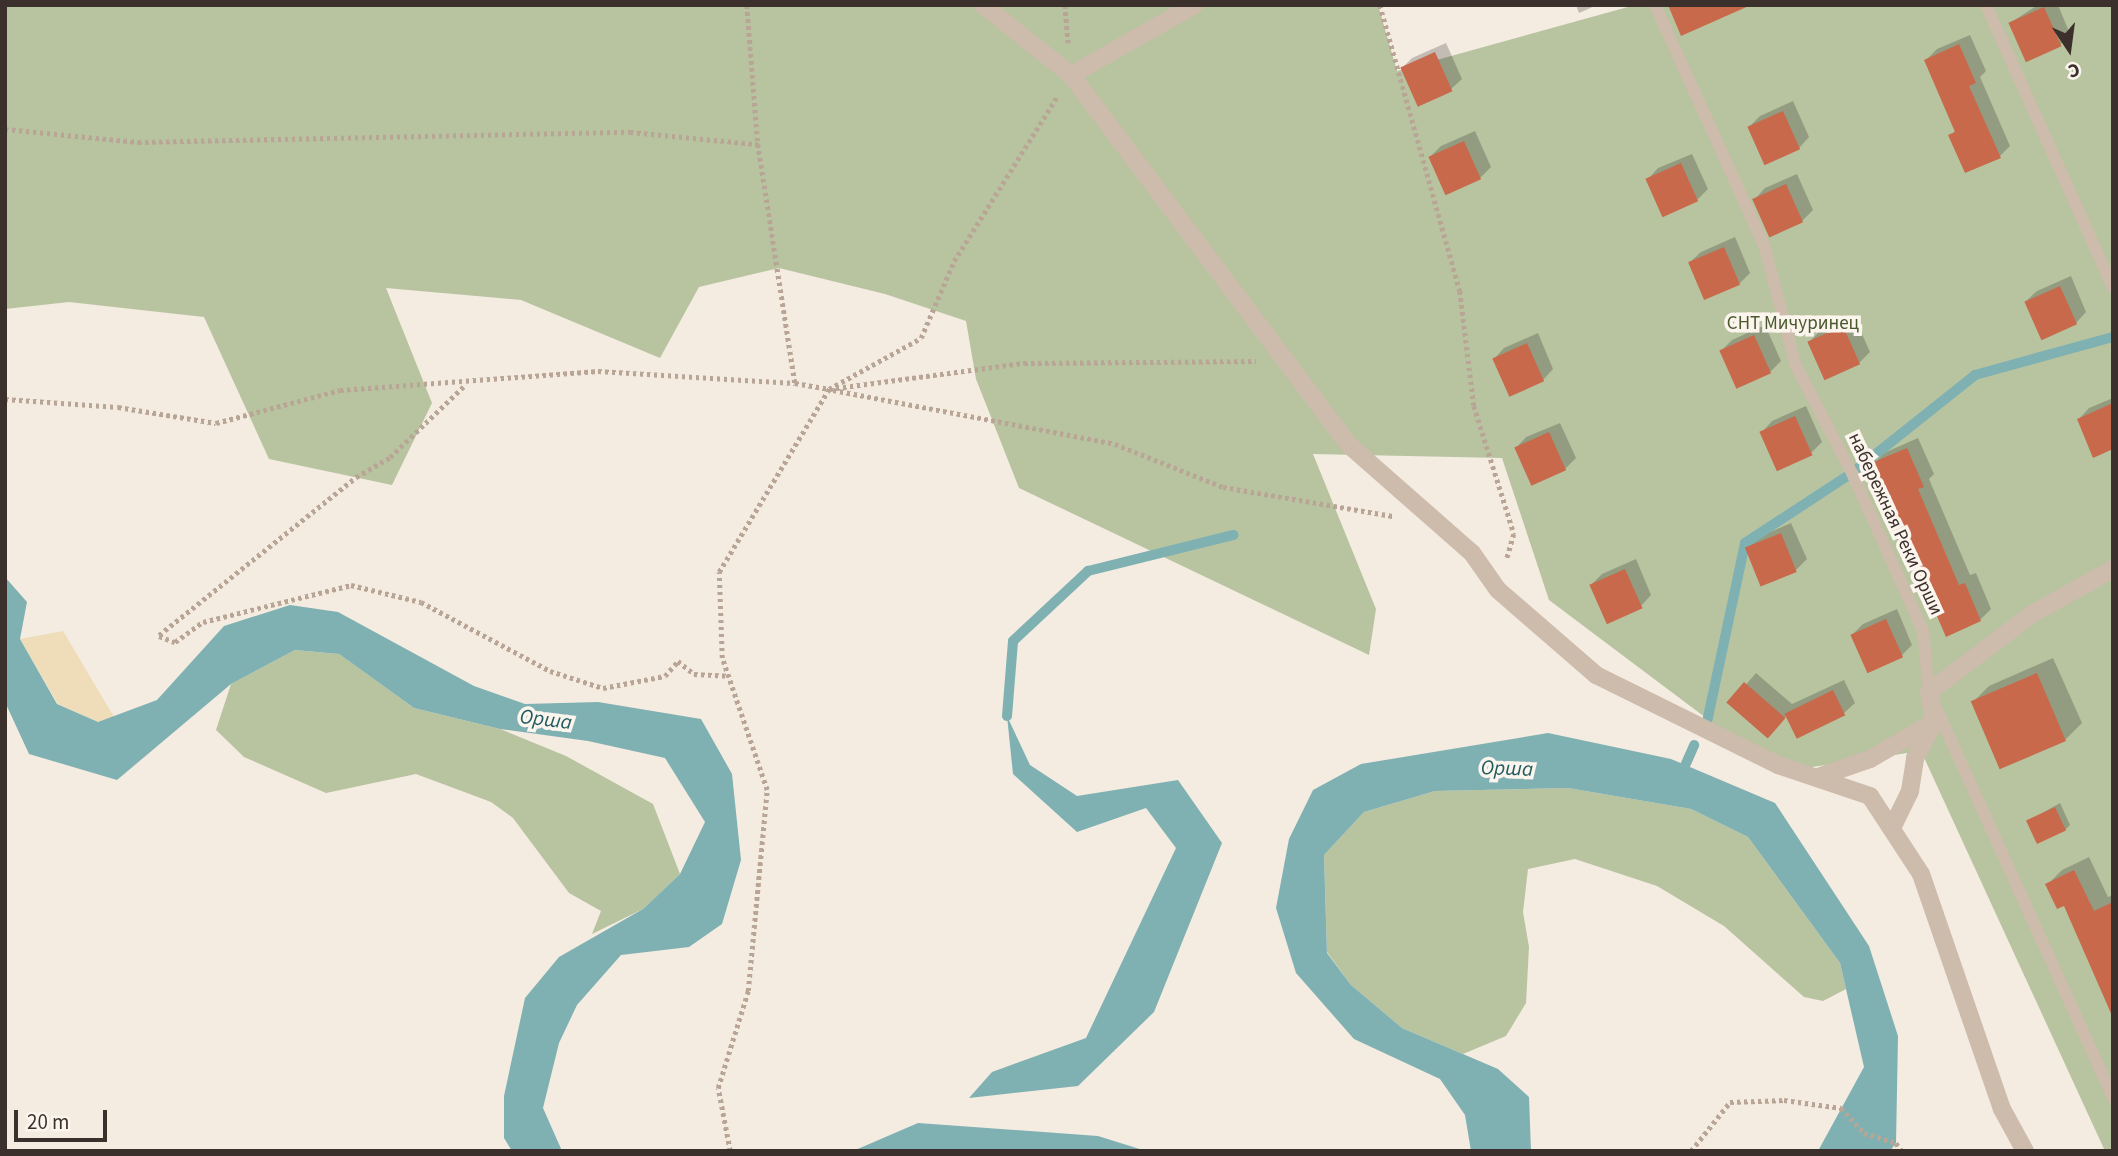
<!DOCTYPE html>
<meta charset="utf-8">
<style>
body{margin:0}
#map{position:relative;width:2118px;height:1156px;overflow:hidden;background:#f4ebe1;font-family:"Source Sans 3",sans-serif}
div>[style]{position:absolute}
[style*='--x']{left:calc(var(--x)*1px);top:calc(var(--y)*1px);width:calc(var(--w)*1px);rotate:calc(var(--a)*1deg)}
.green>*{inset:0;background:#b8c4a0}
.sand>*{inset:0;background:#efdcb8}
.water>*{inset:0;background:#7fb0b2}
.shadow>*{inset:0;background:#0003}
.stream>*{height:10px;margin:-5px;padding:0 5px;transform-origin:5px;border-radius:5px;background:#7fb0b2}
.building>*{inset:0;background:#c8694b;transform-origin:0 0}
.path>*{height:4.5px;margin-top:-2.25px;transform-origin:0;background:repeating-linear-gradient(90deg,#b9a596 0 3.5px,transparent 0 7px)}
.service>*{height:12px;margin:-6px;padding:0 6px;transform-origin:6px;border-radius:6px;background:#cdbbac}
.minor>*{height:18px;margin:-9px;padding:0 9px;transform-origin:9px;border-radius:9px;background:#cdbbac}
span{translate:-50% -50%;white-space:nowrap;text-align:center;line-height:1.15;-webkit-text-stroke:7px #fbf5ee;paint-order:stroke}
.park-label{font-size:19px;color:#4a5a2e}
.street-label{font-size:19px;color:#3b302b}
.water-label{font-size:21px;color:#1f5a5e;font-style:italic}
.frame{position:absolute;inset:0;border:7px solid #3b302b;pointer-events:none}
.north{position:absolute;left:2034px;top:14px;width:70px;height:70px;-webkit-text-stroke:5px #fbf5ee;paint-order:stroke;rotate:167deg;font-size:19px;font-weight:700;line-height:28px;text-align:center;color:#3b302b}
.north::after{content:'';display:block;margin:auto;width:24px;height:32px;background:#3b302b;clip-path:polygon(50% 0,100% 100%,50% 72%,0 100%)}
.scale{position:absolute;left:14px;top:1110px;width:93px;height:32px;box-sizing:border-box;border:4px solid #3b302b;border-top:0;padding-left:9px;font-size:21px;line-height:24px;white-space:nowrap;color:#3b302b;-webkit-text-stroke:5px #fbf5ee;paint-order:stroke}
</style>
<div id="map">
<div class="green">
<i style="clip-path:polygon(5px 5px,1378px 5px,1397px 71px,1635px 5px,2113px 5px,2113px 1151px,2105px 1151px,1921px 751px,1778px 772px,1549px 600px,1502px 458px,1313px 454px,1376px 609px,1369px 655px,1019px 488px,976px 379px,966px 321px,885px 294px,779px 268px,699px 287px,660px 358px,521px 300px,386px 288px,432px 403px,392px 485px,269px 459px,204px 317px,69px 302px,5px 309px)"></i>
<i style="clip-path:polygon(295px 650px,339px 654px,414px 708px,500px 729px,566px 756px,653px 804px,680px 874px,643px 909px,592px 934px,601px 911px,569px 893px,513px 818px,491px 802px,416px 774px,326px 793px,244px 757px,216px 730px,231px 684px)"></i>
<i style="clip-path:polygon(1568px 788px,1691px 809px,1748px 837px,1840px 963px,1846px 989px,1823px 1001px,1804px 997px,1724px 926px,1657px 886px,1575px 859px,1528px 869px,1523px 912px,1529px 947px,1526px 1003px,1506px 1036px,1463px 1054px,1402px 1028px,1351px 985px,1327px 952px,1324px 855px,1364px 812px,1435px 791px)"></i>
</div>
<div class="sand">
<i style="clip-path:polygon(63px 631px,114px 717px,98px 722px,58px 704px,20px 639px)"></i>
</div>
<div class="water">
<i style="clip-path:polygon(5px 577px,27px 602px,20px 639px,57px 704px,98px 722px,157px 700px,224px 626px,290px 605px,338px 612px,474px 686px,525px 704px,598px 702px,701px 719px,732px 774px,741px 860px,722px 924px,689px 947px,621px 955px,577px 1005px,559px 1043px,543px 1108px,562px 1151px,512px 1151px,504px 1138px,504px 1096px,525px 998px,559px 957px,643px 909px,680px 874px,705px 822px,665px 758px,588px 741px,500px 729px,414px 708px,339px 654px,295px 650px,231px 684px,117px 780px,29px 754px,5px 702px)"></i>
<i style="clip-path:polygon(1007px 716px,1030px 765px,1077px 796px,1178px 780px,1222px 843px,1154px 1012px,1078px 1086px,969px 1098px,992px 1072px,1086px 1038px,1176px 848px,1146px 808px,1077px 832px,1013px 774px)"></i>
<i style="clip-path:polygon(1548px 733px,1671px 759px,1775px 803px,1869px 946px,1898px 1036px,1896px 1143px,1890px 1151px,1818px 1151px,1864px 1067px,1840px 963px,1748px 837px,1691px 809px,1568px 788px,1435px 791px,1364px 812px,1324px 855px,1327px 953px,1351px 985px,1402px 1028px,1498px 1069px,1529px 1097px,1531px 1151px,1471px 1151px,1465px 1115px,1440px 1079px,1354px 1039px,1296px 973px,1276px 908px,1289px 839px,1313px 790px,1361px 764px)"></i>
<i style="clip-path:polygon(918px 1123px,1098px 1136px,1146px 1151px,853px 1151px)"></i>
</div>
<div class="shadow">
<i style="clip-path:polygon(1576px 5px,1597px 5px,1579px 13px)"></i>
<i style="clip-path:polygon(2038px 5px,2058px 5px,2070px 34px,2060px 45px,2010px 23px)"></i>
<i style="clip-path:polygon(1970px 35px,1986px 71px,1980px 77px,2010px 146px,2000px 156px,1950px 136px,1956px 130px,1926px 60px,1937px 49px)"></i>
<i style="clip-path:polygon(1446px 43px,1462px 79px,1451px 89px,1402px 68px,1412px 58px)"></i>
<i style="clip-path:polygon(1793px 101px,1809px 137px,1799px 148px,1749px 127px,1760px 116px)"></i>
<i style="clip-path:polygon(1475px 131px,1491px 167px,1480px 178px,1430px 157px,1441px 146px)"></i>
<i style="clip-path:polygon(1692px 154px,1708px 189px,1697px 200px,1648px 179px,1658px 168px)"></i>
<i style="clip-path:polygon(1797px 174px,1813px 210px,1802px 221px,1755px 199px,1765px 188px)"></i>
<i style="clip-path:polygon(1735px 237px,1750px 273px,1739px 284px,1690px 262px,1701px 252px)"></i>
<i style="clip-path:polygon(2071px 276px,2086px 312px,2076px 323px,2026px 301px,2037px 291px)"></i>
<i style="clip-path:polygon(1854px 316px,1870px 352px,1859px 363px,1810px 341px,1820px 331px)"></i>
<i style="clip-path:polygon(1765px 325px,1781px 361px,1770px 372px,1721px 351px,1732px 340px)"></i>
<i style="clip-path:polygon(1538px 333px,1553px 369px,1543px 380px,1494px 359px,1504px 348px)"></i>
<i style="clip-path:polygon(2113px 398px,2113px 447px,2079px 419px,2089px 408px)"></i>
<i style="clip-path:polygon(1806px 406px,1822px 442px,1811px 453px,1762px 432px,1772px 421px)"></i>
<i style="clip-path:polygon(1560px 423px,1576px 458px,1565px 469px,1516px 448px,1526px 437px)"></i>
<i style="clip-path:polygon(1918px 438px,1934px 474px,1929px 479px,1970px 575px,1976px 573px,1991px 609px,1980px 620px,1915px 560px,1894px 527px,1899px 522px,1874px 464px,1884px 453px)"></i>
<i style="clip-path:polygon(1791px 523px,1807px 559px,1796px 570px,1762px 584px,1747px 549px,1757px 538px)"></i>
<i style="clip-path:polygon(1636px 559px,1651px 595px,1641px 606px,1591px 585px,1602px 574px)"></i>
<i style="clip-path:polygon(1897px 609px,1912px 645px,1902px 655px,1852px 635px,1863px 624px)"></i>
<i style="clip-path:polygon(2053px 658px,2082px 723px,2065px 740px,2001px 768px,1973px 702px,1989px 686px)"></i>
<i style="clip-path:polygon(1756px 673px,1792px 704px,1844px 680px,1855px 703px,1844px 713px,1787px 715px,1768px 737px,1730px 703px)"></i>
<i style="clip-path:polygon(2060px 803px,2070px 825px,2065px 830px,2028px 821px)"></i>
<i style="clip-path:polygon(2089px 857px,2108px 897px,2113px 895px,2113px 982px,2064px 903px,2047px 885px,2062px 870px)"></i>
</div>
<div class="stream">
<i style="--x:1007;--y:716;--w:75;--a:-85.4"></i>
<i style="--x:1013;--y:641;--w:103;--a:-43"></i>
<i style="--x:1088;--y:571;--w:150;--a:-13.9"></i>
<i style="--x:1707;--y:722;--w:183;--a:-78"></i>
<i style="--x:1745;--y:543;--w:128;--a:-33.2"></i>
<i style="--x:1852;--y:473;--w:157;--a:-38.5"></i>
<i style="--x:1975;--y:375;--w:143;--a:-15.4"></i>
<i style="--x:1680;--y:777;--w:35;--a:-66"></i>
</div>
<div class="building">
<i style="clip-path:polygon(1668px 5px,1751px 5px,1681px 36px)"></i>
<i style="left:2044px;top:7px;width:43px;height:39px;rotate:66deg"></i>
<i style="clip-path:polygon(1959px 44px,1976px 83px,1969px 86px,2001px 158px,1965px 173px,1948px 135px,1955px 132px,1924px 60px)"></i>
<i style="left:1435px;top:52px;width:43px;height:38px;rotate:66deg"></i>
<i style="left:1783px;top:111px;width:42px;height:39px;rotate:66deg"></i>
<i style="left:1464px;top:141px;width:42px;height:39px;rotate:66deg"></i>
<i style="left:1681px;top:163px;width:42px;height:39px;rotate:66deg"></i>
<i style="left:1786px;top:184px;width:42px;height:37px;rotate:66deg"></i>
<i style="left:1724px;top:247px;width:41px;height:39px;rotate:67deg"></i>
<i style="left:2060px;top:286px;width:42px;height:39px;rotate:66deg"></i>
<i style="left:1843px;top:326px;width:42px;height:39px;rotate:66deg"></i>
<i style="left:1754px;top:335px;width:42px;height:38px;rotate:66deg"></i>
<i style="left:1527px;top:343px;width:42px;height:38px;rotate:66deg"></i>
<i style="clip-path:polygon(2113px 403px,2113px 449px,2093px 458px,2077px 419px)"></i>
<i style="left:1795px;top:416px;width:43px;height:39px;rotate:66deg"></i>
<i style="left:1549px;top:432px;width:42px;height:38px;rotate:66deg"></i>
<i style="clip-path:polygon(1907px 448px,1924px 487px,1918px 489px,1959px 585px,1965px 583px,1981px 621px,1946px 637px,1914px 563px,1908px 565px,1892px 526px,1897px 524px,1871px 463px)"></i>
<i style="left:1781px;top:533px;width:42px;height:39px;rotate:68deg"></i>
<i style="left:1625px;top:569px;width:43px;height:39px;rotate:66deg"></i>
<i style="left:1886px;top:619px;width:42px;height:39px;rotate:66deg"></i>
<i style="left:2037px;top:673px;width:74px;height:72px;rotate:67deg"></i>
<i style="left:1744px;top:682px;width:55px;height:27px;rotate:41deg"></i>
<i style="left:1833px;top:690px;width:28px;height:54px;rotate:64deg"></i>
<i style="left:2055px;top:807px;width:26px;height:32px;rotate:65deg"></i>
<i style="clip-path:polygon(2074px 870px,2094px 911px,2113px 902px,2113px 1018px,2064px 906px,2057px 909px,2045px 884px)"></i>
</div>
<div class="path">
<i style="--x:747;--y:5;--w:139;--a:85.5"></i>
<i style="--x:758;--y:144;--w:242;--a:81.2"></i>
<i style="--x:1065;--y:5;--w:38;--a:85"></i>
<i style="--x:1380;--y:5;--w:297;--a:74.4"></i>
<i style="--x:1460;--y:291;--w:116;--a:83.1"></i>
<i style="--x:1474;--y:406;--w:134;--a:72.6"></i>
<i style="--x:1514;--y:534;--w:26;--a:106"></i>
<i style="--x:5;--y:129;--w:134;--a:5.6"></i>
<i style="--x:138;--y:142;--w:492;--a:-1.2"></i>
<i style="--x:630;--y:132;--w:129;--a:5.4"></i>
<i style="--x:833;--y:390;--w:287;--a:10.8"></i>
<i style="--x:1115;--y:444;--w:116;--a:21.7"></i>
<i style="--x:1223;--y:487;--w:172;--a:9.7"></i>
<i style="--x:5;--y:399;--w:113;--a:4"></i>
<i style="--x:118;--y:407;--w:99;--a:9.3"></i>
<i style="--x:216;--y:423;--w:128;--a:-14.9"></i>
<i style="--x:340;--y:390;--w:259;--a:-4.2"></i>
<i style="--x:598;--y:371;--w:197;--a:3.5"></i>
<i style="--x:795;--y:383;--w:35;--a:10"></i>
<i style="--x:829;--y:389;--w:197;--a:-7.6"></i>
<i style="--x:1024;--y:363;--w:232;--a:-0.5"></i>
<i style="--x:159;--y:635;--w:253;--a:-38.7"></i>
<i style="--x:356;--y:477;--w:39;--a:-30"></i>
<i style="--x:390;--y:457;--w:105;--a:-43.8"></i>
<i style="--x:159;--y:636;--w:17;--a:21"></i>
<i style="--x:175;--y:642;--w:34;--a:-36"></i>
<i style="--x:203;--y:622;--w:153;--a:-14"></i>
<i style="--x:351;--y:585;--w:72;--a:13.7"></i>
<i style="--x:421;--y:602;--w:146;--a:28.1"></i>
<i style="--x:550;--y:671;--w:56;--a:17.8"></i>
<i style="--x:603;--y:688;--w:63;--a:-11"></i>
<i style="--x:665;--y:676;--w:20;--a:-49"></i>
<i style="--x:678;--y:661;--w:21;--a:39"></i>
<i style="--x:694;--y:674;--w:34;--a:3"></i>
<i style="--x:730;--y:1151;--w:64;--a:-100.8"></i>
<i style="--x:718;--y:1088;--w:102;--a:-72.8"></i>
<i style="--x:748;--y:991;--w:202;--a:-84.6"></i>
<i style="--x:767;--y:790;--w:139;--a:-108.8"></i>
<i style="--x:722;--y:658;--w:86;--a:-92"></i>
<i style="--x:719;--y:572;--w:214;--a:-59"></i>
<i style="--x:829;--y:389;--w:105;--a:-29"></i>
<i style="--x:921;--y:338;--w:84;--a:-66.8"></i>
<i style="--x:954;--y:261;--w:194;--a:-57.9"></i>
<i style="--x:1691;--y:1151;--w:63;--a:-51.5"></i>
<i style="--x:1730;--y:1102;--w:54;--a:-2.1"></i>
<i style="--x:1784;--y:1100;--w:58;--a:8"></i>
<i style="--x:1841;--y:1108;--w:34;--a:47"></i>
<i style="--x:1864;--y:1133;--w:34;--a:17"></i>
<i style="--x:1896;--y:1143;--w:10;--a:53"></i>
</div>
<div class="service">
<i style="--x:1655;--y:5;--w:264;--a:65.6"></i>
<i style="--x:1764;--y:245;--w:125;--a:75.2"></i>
<i style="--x:1796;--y:366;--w:121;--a:62.4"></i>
<i style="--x:1852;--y:473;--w:173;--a:65.8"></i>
<i style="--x:1923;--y:631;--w:61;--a:84.4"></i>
<i style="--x:1929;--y:692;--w:446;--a:65.6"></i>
<i style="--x:1986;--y:5;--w:310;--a:65.8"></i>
</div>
<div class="minor">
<i style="--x:983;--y:5;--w:112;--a:38.5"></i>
<i style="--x:1071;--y:75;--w:463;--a:53.1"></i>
<i style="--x:1349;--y:445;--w:164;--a:41.3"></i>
<i style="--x:1472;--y:553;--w:45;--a:54.9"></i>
<i style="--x:1498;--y:590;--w:130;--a:40.9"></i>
<i style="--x:1596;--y:675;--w:203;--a:26.3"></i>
<i style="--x:1778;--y:765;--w:97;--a:18.6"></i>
<i style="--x:1870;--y:796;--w:93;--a:56.8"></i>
<i style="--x:1921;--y:874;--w:249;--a:71"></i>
<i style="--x:2002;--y:1109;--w:48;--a:61.3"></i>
<i style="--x:1071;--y:75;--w:142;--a:-29.6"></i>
<i style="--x:1821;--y:776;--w:52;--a:-19.1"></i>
<i style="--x:1870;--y:759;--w:74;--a:-30"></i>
<i style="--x:1934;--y:722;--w:30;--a:-99"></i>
<i style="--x:1929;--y:692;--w:129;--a:-37.1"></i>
<i style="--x:2032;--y:614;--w:93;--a:-29.1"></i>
<i style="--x:1893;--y:826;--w:39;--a:-64"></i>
<i style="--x:1910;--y:791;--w:33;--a:-81"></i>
<i style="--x:1915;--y:758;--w:41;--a:-62.2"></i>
</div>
<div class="park-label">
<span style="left:1793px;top:324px">СНТ Мичуринец</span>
</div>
<div class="street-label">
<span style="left:1895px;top:524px;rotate:65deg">набережная Реки Орши</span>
</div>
<div class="water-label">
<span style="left:546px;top:719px;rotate:7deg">Орша</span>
<span style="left:1507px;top:768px;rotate:2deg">Орша</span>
</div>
<div class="frame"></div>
<div class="north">С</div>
<div class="scale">20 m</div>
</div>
